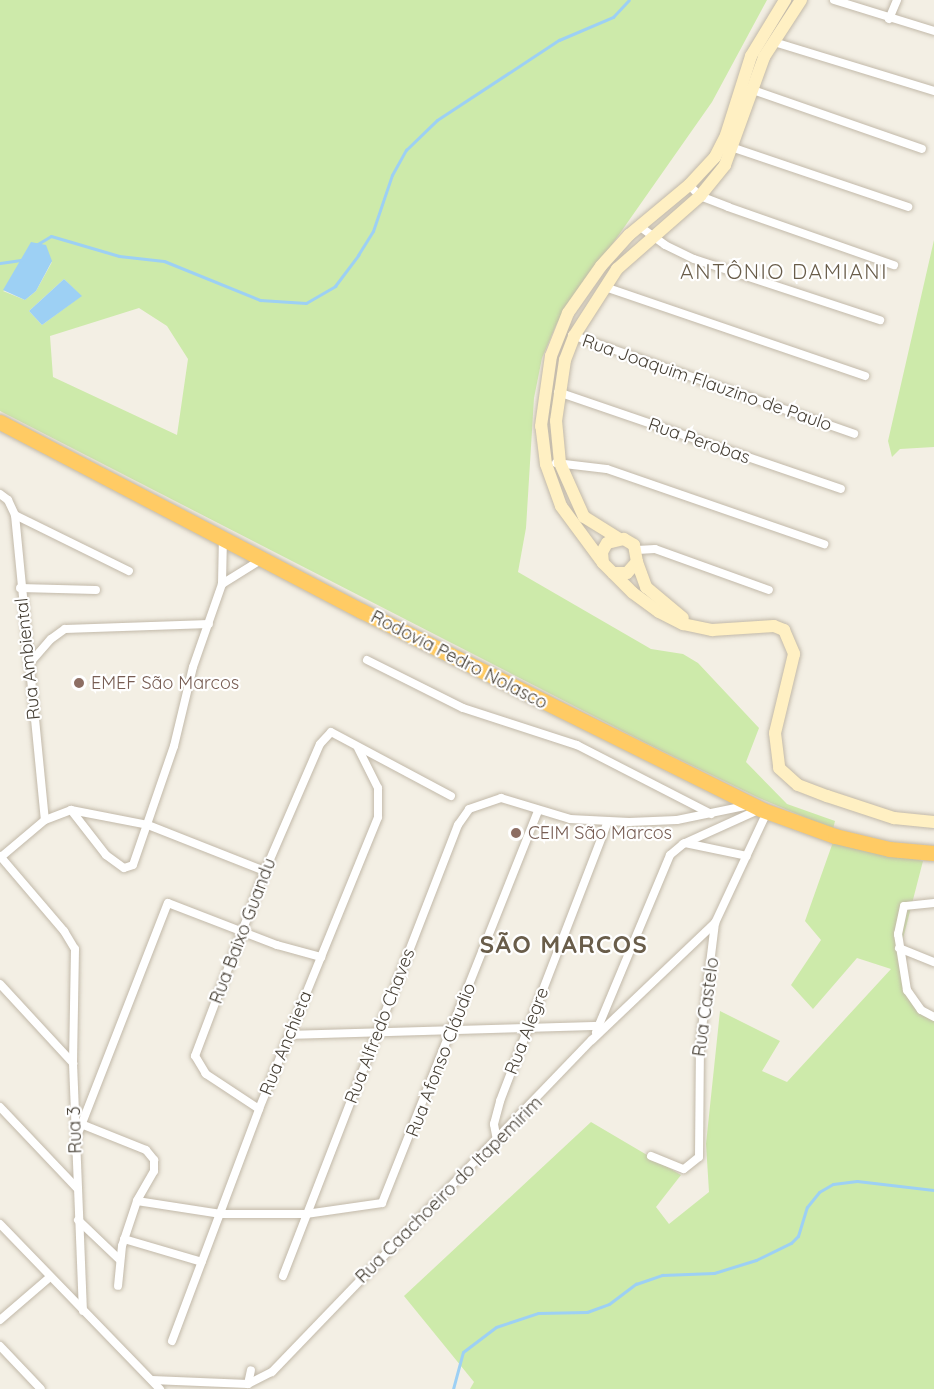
<!DOCTYPE html>
<meta charset="utf-8">
<style>
body{margin:0}
#map{position:relative;width:934px;height:1389px;overflow:hidden;background:#f3efe4;font-family:Quicksand,sans-serif}
div>[style]{position:absolute}
[style*='--x']{left:calc(var(--x)*1px);top:calc(var(--y)*1px);width:calc(var(--w)*1px);rotate:calc(var(--a)*1deg)}
.green>*{inset:0;background:#cdeaaa}
.water>*{inset:0;background:#9dd0f4}
.stream>*{height:3px;margin:-1.5px;padding:0 1.5px;transform-origin:1.5px;border-radius:1.5px;background:#9dd0f4}
.roads{filter:drop-shadow(0 0 2px #c2b9a9) drop-shadow(0 0 2px #c2b9a9)}
.street>*{height:8px;margin:-4px;padding:0 4px;transform-origin:4px;border-radius:4px;background:#fff}
.secondary>*{height:12px;margin:-6px;padding:0 6px;transform-origin:6px;border-radius:6px;background:#fff0c3}
.highway>*{height:15px;margin:-7.5px;padding:0 7.5px;transform-origin:7.5px;border-radius:7.5px;background:#ffcb64}
.dots>*{width:16px;height:16px;translate:-50% -50%;box-sizing:border-box;border:3px solid #fff;border-radius:50%}
span{translate:-50% -50%;white-space:nowrap;text-align:center;line-height:1.15;-webkit-text-stroke:4.5px #fff;paint-order:stroke}
.street-label{font-size:18px;color:#463f34}
.education-label{font-size:18px;color:#785e54}
.left{translate:0 -50%;text-align:left}
.quarter-label{font-size:21px;color:#695d4a;letter-spacing:1.5px}
.district-label{font-size:24px;color:#695d4a;font-weight:700;letter-spacing:1.5px}
</style>
<div id="map">
<div class="green">
<i style="clip-path:polygon(evenodd,0 0,767px 0,712px 102px,557px 323px,542px 358px,534px 398px,526px 528px,518px 572px,651px 649px,683px 654px,698px 663px,759px 728px,746px 762px,787px 804px,835px 821px,833px 829px,759px 798px,648px 744px,0 411px,0 0,52px 262px,36px 291px,25px 300px,3px 291px,52px 262px,0 0,64px 279px,81px 296px,42px 325px,29px 311px,64px 279px,0 0,139px 308px,167px 326px,188px 359px,177px 435px,53px 377px,50px 336px,139px 308px)"></i>
<i style="clip-path:polygon(934px 240px,934px 447px,900px 449px,892px 457px,888px 441px)"></i>
<i style="clip-path:polygon(833px 842px,923px 861px,900px 950px,905px 989px,934px 1020px,934px 1389px,470px 1389px,474px 1382px,404px 1296px,591px 1122px,681px 1175px,656px 1207px,669px 1224px,709px 1192px,706px 1144px,720px 1011px,780px 1041px,762px 1071px,787px 1082px,891px 969px,857px 958px,813px 1009px,791px 985px,821px 940px,805px 921px)"></i>
</div>
<div class="water">
<i style="clip-path:polygon(31px 242px,46px 245px,52px 261px,36px 291px,25px 300px,3px 290px)"></i>
<i style="clip-path:polygon(64px 279px,82px 296px,42px 325px,29px 311px)"></i>
</div>
<div class="stream">
<i style="--x:36;--y:245;--w:17;--a:-31"></i>
<i style="--x:51;--y:236;--w:71;--a:16.4"></i>
<i style="--x:119;--y:256;--w:45;--a:6.3"></i>
<i style="--x:164;--y:261;--w:104;--a:22.1"></i>
<i style="--x:260;--y:300;--w:46;--a:3.7"></i>
<i style="--x:306;--y:303;--w:34;--a:-30"></i>
<i style="--x:335;--y:286;--w:39;--a:-53"></i>
<i style="--x:358;--y:255;--w:28;--a:-58"></i>
<i style="--x:373;--y:231;--w:59;--a:-71.3"></i>
<i style="--x:392;--y:175;--w:29;--a:-61"></i>
<i style="--x:406;--y:150;--w:43;--a:-44.1"></i>
<i style="--x:437;--y:120;--w:146;--a:-33.3"></i>
<i style="--x:559;--y:40;--w:59;--a:-23.1"></i>
<i style="--x:613;--y:17;--w:23;--a:-47"></i>
<i style="--x:0;--y:263;--w:21;--a:-8"></i>
<i style="--x:453;--y:1389;--w:38;--a:-75"></i>
<i style="--x:463;--y:1352;--w:41;--a:-37.1"></i>
<i style="--x:496;--y:1327;--w:44;--a:-18.4"></i>
<i style="--x:538;--y:1313;--w:49;--a:-1.2"></i>
<i style="--x:587;--y:1312;--w:23;--a:-20"></i>
<i style="--x:609;--y:1304;--w:34;--a:-37"></i>
<i style="--x:636;--y:1284;--w:28;--a:-19"></i>
<i style="--x:662;--y:1275;--w:52;--a:-2.2"></i>
<i style="--x:714;--y:1273;--w:44;--a:-17.2"></i>
<i style="--x:756;--y:1260;--w:39;--a:-26"></i>
<i style="--x:791;--y:1243;--w:10;--a:-45"></i>
<i style="--x:798;--y:1236;--w:30;--a:-73"></i>
<i style="--x:807;--y:1207;--w:19;--a:-51"></i>
<i style="--x:819;--y:1192;--w:16;--a:-30"></i>
<i style="--x:833;--y:1184;--w:24;--a:-7"></i>
<i style="--x:857;--y:1181;--w:78;--a:6.7"></i>
</div>
<div class="roads">
<div class="street">
<i style="--x:834;--y:0;--w:105;--a:17.2"></i>
<i style="--x:889;--y:19;--w:21;--a:-67"></i>
<i style="--x:774;--y:42;--w:167;--a:17"></i>
<i style="--x:750;--y:89;--w:182;--a:19.2"></i>
<i style="--x:734;--y:148;--w:184;--a:18.7"></i>
<i style="--x:689;--y:185;--w:16;--a:45"></i>
<i style="--x:700;--y:196;--w:30;--a:21"></i>
<i style="--x:728;--y:207;--w:176;--a:19.3"></i>
<i style="--x:639;--y:226;--w:32;--a:36"></i>
<i style="--x:665;--y:245;--w:32;--a:26"></i>
<i style="--x:694;--y:259;--w:196;--a:18.2"></i>
<i style="--x:605;--y:287;--w:275;--a:18.9"></i>
<i style="--x:572;--y:335;--w:299;--a:19.3"></i>
<i style="--x:558;--y:392;--w:299;--a:18.9"></i>
<i style="--x:556;--y:463;--w:51;--a:6.7"></i>
<i style="--x:607;--y:469;--w:230;--a:19.1"></i>
<i style="--x:0;--y:494;--w:10;--a:37"></i>
<i style="--x:8;--y:500;--w:17;--a:65"></i>
<i style="--x:15;--y:515;--w:306;--a:84.4"></i>
<i style="--x:15;--y:515;--w:127;--a:26.2"></i>
<i style="--x:637;--y:550;--w:18;--a:-3"></i>
<i style="--x:655;--y:549;--w:121;--a:19.8"></i>
<i style="--x:222;--y:584;--w:48;--a:-88.8"></i>
<i style="--x:20;--y:588;--w:76;--a:1.5"></i>
<i style="--x:367;--y:660;--w:107;--a:26.6"></i>
<i style="--x:463;--y:708;--w:120;--a:18"></i>
<i style="--x:577;--y:745;--w:151;--a:27.2"></i>
<i style="--x:29;--y:664;--w:33;--a:-49"></i>
<i style="--x:51;--y:639;--w:17;--a:-36"></i>
<i style="--x:65;--y:629;--w:144;--a:-2"></i>
<i style="--x:71;--y:810;--w:57;--a:52.1"></i>
<i style="--x:106;--y:855;--w:22;--a:36"></i>
<i style="--x:124;--y:868;--w:9;--a:-18"></i>
<i style="--x:133;--y:865;--w:126;--a:-71"></i>
<i style="--x:174;--y:746;--w:81;--a:-76.5"></i>
<i style="--x:193;--y:667;--w:88;--a:-70.7"></i>
<i style="--x:222;--y:584;--w:49;--a:-31.8"></i>
<i style="--x:685;--y:843;--w:63;--a:11.8"></i>
<i style="--x:0;--y:856;--w:99;--a:49.5"></i>
<i style="--x:64;--y:931;--w:21;--a:59"></i>
<i style="--x:75;--y:949;--w:114;--a:91"></i>
<i style="--x:73;--y:1063;--w:248;--a:87.7"></i>
<i style="--x:1;--y:857;--w:57;--a:-40.1"></i>
<i style="--x:45;--y:820;--w:28;--a:-21"></i>
<i style="--x:71;--y:810;--w:78;--a:11"></i>
<i style="--x:148;--y:825;--w:126;--a:21.5"></i>
<i style="--x:934;--y:903;--w:30;--a:174"></i>
<i style="--x:904;--y:906;--w:29;--a:102"></i>
<i style="--x:898;--y:934;--w:57;--a:80.9"></i>
<i style="--x:907;--y:990;--w:24;--a:55"></i>
<i style="--x:921;--y:1010;--w:15;--a:28"></i>
<i style="--x:899;--y:948;--w:38;--a:22"></i>
<i style="--x:0;--y:984;--w:108;--a:47.3"></i>
<i style="--x:596;--y:1032;--w:192;--a:-67.3"></i>
<i style="--x:670;--y:855;--w:17;--a:-40"></i>
<i style="--x:683;--y:844;--w:85;--a:-24.4"></i>
<i style="--x:291;--y:1035;--w:307;--a:-1.7"></i>
<i style="--x:0;--y:1107;--w:112;--a:46.5"></i>
<i style="--x:259;--y:1109;--w:64;--a:-146.6"></i>
<i style="--x:206;--y:1074;--w:21;--a:-121"></i>
<i style="--x:195;--y:1056;--w:198;--a:-69.3"></i>
<i style="--x:265;--y:871;--w:138;--a:-66.6"></i>
<i style="--x:320;--y:744;--w:16;--a:-47"></i>
<i style="--x:331;--y:732;--w:136;--a:28.1"></i>
<i style="--x:81;--y:1124;--w:70;--a:21.8"></i>
<i style="--x:146;--y:1150;--w:13;--a:51"></i>
<i style="--x:154;--y:1160;--w:11;--a:90"></i>
<i style="--x:154;--y:1171;--w:34;--a:120"></i>
<i style="--x:137;--y:1201;--w:47;--a:108.4"></i>
<i style="--x:122;--y:1246;--w:40;--a:95.7"></i>
<i style="--x:77;--y:1136;--w:250;--a:-68.7"></i>
<i style="--x:168;--y:903;--w:117;--a:21.1"></i>
<i style="--x:277;--y:945;--w:46;--a:15.3"></i>
<i style="--x:497;--y:1140;--w:16;--a:-101"></i>
<i style="--x:494;--y:1124;--w:24;--a:-75"></i>
<i style="--x:500;--y:1101;--w:298;--a:-68.9"></i>
<i style="--x:651;--y:1156;--w:35;--a:22"></i>
<i style="--x:684;--y:1169;--w:19;--a:-39"></i>
<i style="--x:699;--y:1157;--w:112;--a:-89.5"></i>
<i style="--x:700;--y:1045;--w:123;--a:-83"></i>
<i style="--x:715;--y:923;--w:123;--a:-64.9"></i>
<i style="--x:137;--y:1201;--w:85;--a:8.8"></i>
<i style="--x:221;--y:1214;--w:85;--a:0"></i>
<i style="--x:306;--y:1214;--w:77;--a:-8.2"></i>
<i style="--x:382;--y:1203;--w:423;--a:-68.3"></i>
<i style="--x:78;--y:1220;--w:57;--a:43.6"></i>
<i style="--x:0;--y:1224;--w:230;--a:45.9"></i>
<i style="--x:124;--y:1239;--w:81;--a:16.4"></i>
<i style="--x:283;--y:1276;--w:484;--a:-68.8"></i>
<i style="--x:458;--y:825;--w:19;--a:-55"></i>
<i style="--x:469;--y:809;--w:34;--a:-19"></i>
<i style="--x:501;--y:798;--w:72;--a:16.9"></i>
<i style="--x:570;--y:819;--w:59;--a:2.9"></i>
<i style="--x:629;--y:822;--w:48;--a:-2.4"></i>
<i style="--x:677;--y:820;--w:75;--a:-11.6"></i>
<i style="--x:0;--y:1320;--w:66;--a:-40.7"></i>
<i style="--x:172;--y:1341;--w:248;--a:-69.4"></i>
<i style="--x:259;--y:1109;--w:315;--a:-67.8"></i>
<i style="--x:378;--y:817;--w:29;--a:-90"></i>
<i style="--x:378;--y:788;--w:45;--a:-116.6"></i>
<i style="--x:0;--y:1346;--w:59;--a:46.4"></i>
<i style="--x:152;--y:1380;--w:96;--a:2.4"></i>
<i style="--x:248;--y:1384;--w:27;--a:-27"></i>
<i style="--x:272;--y:1372;--w:461;--a:-46.1"></i>
<i style="--x:592;--y:1040;--w:170;--a:-43.6"></i>
<i style="--x:248;--y:1384;--w:14;--a:-78"></i>
</div>
<div class="secondary">
<i style="--x:618;--y:538;--w:40;--a:-148"></i>
<i style="--x:584;--y:517;--w:59;--a:-114"></i>
<i style="--x:560;--y:463;--w:42;--a:-95.4"></i>
<i style="--x:556;--y:421;--w:62;--a:-81.6"></i>
<i style="--x:565;--y:360;--w:26;--a:-69"></i>
<i style="--x:574;--y:336;--w:80;--a:-57.3"></i>
<i style="--x:617;--y:269;--w:111;--a:-41.3"></i>
<i style="--x:700;--y:196;--w:40;--a:-51"></i>
<i style="--x:725;--y:165;--w:115;--a:-70.1"></i>
<i style="--x:764;--y:57;--w:68;--a:-57"></i>
<i style="--x:637;--y:562;--w:27;--a:70"></i>
<i style="--x:646;--y:587;--w:48;--a:40"></i>
<i style="--x:603;--y:563;--w:71;--a:-126.4"></i>
<i style="--x:561;--y:506;--w:45;--a:-109.7"></i>
<i style="--x:546;--y:464;--w:38;--a:-97"></i>
<i style="--x:541;--y:426;--w:71;--a:-81.9"></i>
<i style="--x:551;--y:356;--w:46;--a:-68.4"></i>
<i style="--x:568;--y:313;--w:57;--a:-54.9"></i>
<i style="--x:601;--y:266;--w:42;--a:-47.9"></i>
<i style="--x:629;--y:235;--w:78;--a:-39.8"></i>
<i style="--x:689;--y:185;--w:38;--a:-47"></i>
<i style="--x:715;--y:157;--w:25;--a:-63"></i>
<i style="--x:726;--y:135;--w:83;--a:-72.4"></i>
<i style="--x:751;--y:56;--w:66;--a:-58.7"></i>
<i style="--x:613;--y:573;--w:14;--a:0"></i>
<i style="--x:627;--y:573;--w:15;--a:-48"></i>
<i style="--x:637;--y:562;--w:17;--a:-100"></i>
<i style="--x:634;--y:545;--w:12;--a:-149"></i>
<i style="--x:624;--y:539;--w:17;--a:167"></i>
<i style="--x:607;--y:543;--w:10;--a:119"></i>
<i style="--x:602;--y:552;--w:11;--a:85"></i>
<i style="--x:603;--y:563;--w:42;--a:45"></i>
<i style="--x:633;--y:593;--w:32;--a:36"></i>
<i style="--x:659;--y:612;--w:27;--a:27"></i>
<i style="--x:683;--y:624;--w:30;--a:12"></i>
<i style="--x:712;--y:630;--w:62;--a:-3.7"></i>
<i style="--x:774;--y:626;--w:11;--a:22"></i>
<i style="--x:784;--y:630;--w:26;--a:67"></i>
<i style="--x:794;--y:654;--w:81;--a:103.5"></i>
<i style="--x:775;--y:733;--w:35;--a:83"></i>
<i style="--x:779;--y:768;--w:25;--a:42"></i>
<i style="--x:798;--y:785;--w:31;--a:21"></i>
<i style="--x:827;--y:796;--w:71;--a:18.2"></i>
<i style="--x:894;--y:818;--w:40;--a:5.7"></i>
</div>
<div class="highway">
<i style="--x:0;--y:422;--w:408;--a:27.6"></i>
<i style="--x:362;--y:611;--w:445;--a:26.4"></i>
<i style="--x:760;--y:809;--w:80;--a:19.8"></i>
<i style="--x:835;--y:836;--w:56;--a:13.5"></i>
<i style="--x:889;--y:849;--w:45;--a:5.1"></i>
</div>
</div>
<div class="dots">
<i style="left:79px;top:683px;background:#8d6e63"></i>
<i style="left:516px;top:833px;background:#8d6e63"></i>
</div>
<div class="street-label">
<span style="left:707px;top:383px;rotate:19deg">Rua Joaquim Flauzino de Paulo</span>
<span style="left:699px;top:441px;rotate:19deg">Rua Perobas</span>
<span style="left:28px;top:659px;rotate:-96deg">Rua Ambiental</span>
<span style="left:459px;top:660px;rotate:27deg">Rodovia Pedro Nolasco</span>
<span style="left:243px;top:931px;rotate:-69deg">Rua Baixo Guandu</span>
<span style="left:706px;top:1007px;rotate:-82deg">Rua Castelo</span>
<span style="left:380px;top:1026px;rotate:-69deg">Rua Alfredo Chaves</span>
<span style="left:527px;top:1031px;rotate:-69deg">Rua Alegre</span>
<span style="left:286px;top:1043px;rotate:-68deg">Rua Anchieta</span>
<span style="left:441px;top:1060px;rotate:-69deg">Rua Afonso Cláudio</span>
<span style="left:75px;top:1130px;rotate:-92deg">Rua 3</span>
<span style="left:449px;top:1190px;rotate:-45deg">Rua Caachoeiro do Itapemirim</span>
</div>
<div class="education-label">
<span class="left" style="left:91px;top:683px">EMEF São Marcos</span>
<span class="left" style="left:528px;top:833px">CEIM São Marcos</span>
</div>
<div class="quarter-label">
<span style="left:784px;top:271px">ANTÔNIO DAMIANI</span>
</div>
<div class="district-label">
<span style="left:564px;top:945px">SÃO MARCOS</span>
</div>
</div>
